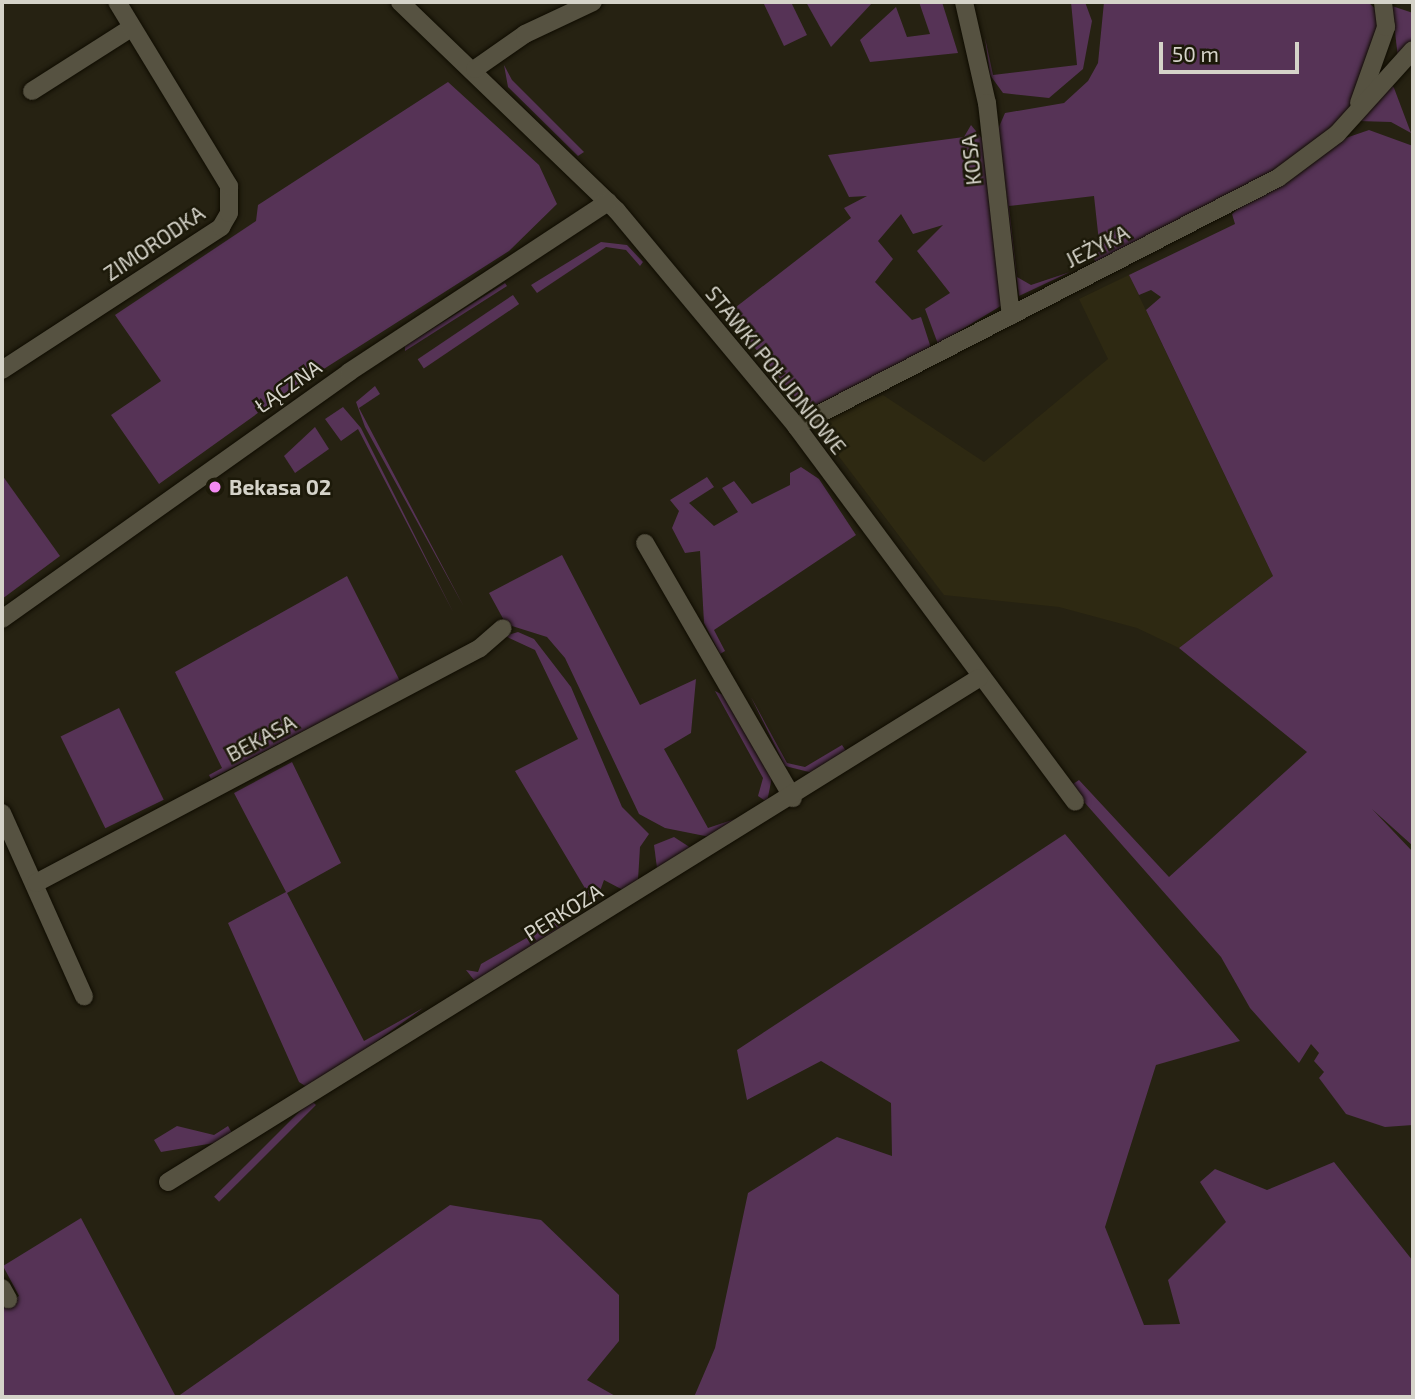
<!DOCTYPE html>
<meta charset="utf-8">
<style>
body{margin:0}
#map{position:relative;width:1415px;height:1399px;overflow:hidden;background:#262212;font-family:"Exo 2",sans-serif}
div>[style]{position:absolute}
[style*='--x']{left:calc(var(--x)*1px);top:calc(var(--y)*1px);width:calc(var(--w)*1px);rotate:calc(var(--a)*1deg)}
.built>*{inset:0;background:#2e2912}
.green>*{inset:0;background:#563356;transform-origin:0 0}
.roads{filter:drop-shadow(0 0 2px #0f0c01) drop-shadow(0 0 2px #0f0c01)}
.minor>*{height:18px;margin:-9px;padding:0 9px;transform-origin:9px;border-radius:9px;background:#565241}
.dots>*{width:19px;height:19px;translate:-50% -50%;box-sizing:border-box;border:4px solid #1c1909;border-radius:50%}
span{translate:-50% -50%;white-space:nowrap;text-align:center;line-height:1.15;-webkit-text-stroke:5px #1c1909;paint-order:stroke}
.street-label{font-size:21px;color:#d5d3c9}
.poi-label{font-size:21px;color:#d5d3c9;font-weight:700}
.left{translate:0 -50%;text-align:left}
.frame{position:absolute;inset:0;border:4px solid #d5d3c9;pointer-events:none}
.scale{position:absolute;left:1159px;top:42px;width:140px;height:32px;box-sizing:border-box;border:4px solid #d5d3c9;border-top:0;padding-left:9px;font-size:21px;line-height:24px;white-space:nowrap;color:#d5d3c9;-webkit-text-stroke:5px #1c1909;paint-order:stroke}
</style>
<div id="map">
<div class="built">
<i style="clip-path:polygon(1129px 275px,1273px 576px,1179px 648px,1137px 628px,1059px 607px,944px 595px,818px 429px,818px 420px,883px 395px,984px 462px,1108px 359px,1079px 299px)"></i>
</div>
<div class="green">
<i style="clip-path:polygon(763px 2px,791px 2px,807px 35px,784px 46px)"></i>
<i style="clip-path:polygon(806px 2px,873px 2px,831px 47px)"></i>
<i style="clip-path:polygon(919px 2px,942px 2px,958px 53px,870px 62px,860px 40px,896px 7px,907px 37px,930px 34px)"></i>
<i style="clip-path:polygon(1071px 2px,1085px 2px,1092px 21px,1083px 69px,1049px 98px,1003px 93px,990px 75px,985px 38px,993px 75px,1077px 65px)"></i>
<i style="clip-path:polygon(1104px 2px,1368px 2px,1381px 14px,1359px 95px,1344px 118px,1287px 167px,1097px 264px,1092px 256px,1100px 251px,1094px 196px,1009px 206px,1017px 277px,1031px 285px,1070px 272px,1019px 296px,998px 129px,1005px 113px,1064px 103px,1088px 81px,1098px 63px)"></i>
<i style="clip-path:polygon(1392px 6px,1413px 13px,1413px 44px,1398px 58px)"></i>
<i style="clip-path:polygon(504px 65px,512px 80px,584px 152px,578px 156px,508px 87px)"></i>
<i style="clip-path:polygon(448px 82px,539px 165px,557px 204px,509px 251px,283px 395px,159px 484px,111px 415px,161px 381px,115px 315px,256px 221px,258px 205px)"></i>
<i style="clip-path:polygon(1392px 85px,1394px 88px,1411px 133px,1391px 122px,1358px 121px)"></i>
<i style="clip-path:polygon(971px 125px,989px 147px,1004px 304px,938px 344px,925px 309px,950px 293px,917px 251px,943px 225px,913px 234px,901px 214px,878px 241px,893px 259px,875px 282px,912px 320px,921px 317px,931px 348px,806px 410px,727px 314px,851px 218px,844px 208px,867px 196px,849px 197px,828px 155px,964px 137px)"></i>
<i style="clip-path:polygon(1369px 130px,1413px 146px,1413px 846px,1372px 809px,1413px 852px,1413px 1125px,1385px 1127px,1346px 1114px,1319px 1078px,1324px 1072px,1314px 1061px,1319px 1053px,1311px 1044px,1299px 1063px,1250px 1008px,1221px 957px,1070px 786px,1079px 780px,1169px 877px,1307px 752px,1179px 648px,1273px 576px,1146px 310px,1161px 297px,1151px 290px,1139px 295px,1129px 275px,1235px 224px,1232px 214px,1241px 206px,1295px 176px,1334px 142px)"></i>
<i style="clip-path:polygon(601px 242px,627px 245px,643px 262px,640px 266px,626px 250px,606px 247px,537px 293px,531px 285px)"></i>
<i style="clip-path:polygon(505px 283px,507px 286px,405px 351px,405px 346px)"></i>
<i style="left:513px;top:295px;width:11px;height:115px;rotate:56deg"></i>
<i style="clip-path:polygon(375px 386px,380px 394px,359px 408px,464px 607px,365px 427px,356px 402px)"></i>
<i style="clip-path:polygon(343px 407px,361px 428px,453px 612px,358px 429px,341px 441px,325px 419px)"></i>
<i style="clip-path:polygon(315px 427px,329px 449px,295px 473px,284px 456px)"></i>
<i style="clip-path:polygon(801px 467px,819px 479px,856px 535px,714px 630px,725px 651px,720px 654px,704px 623px,700px 551px,685px 553px,672px 528px,679px 511px,670px 500px,707px 477px,714px 487px,689px 503px,714px 526px,738px 512px,722px 488px,734px 481px,752px 504px,790px 485px,790px 473px)"></i>
<i style="clip-path:polygon(2px 475px,60px 556px,2px 599px)"></i>
<i style="clip-path:polygon(562px 555px,640px 705px,696px 679px,691px 733px,664px 749px,708px 828px,741px 817px,710px 837px,665px 828px,639px 814px,565px 658px,547px 637px,506px 624px,489px 593px)"></i>
<i style="clip-path:polygon(347px 576px,400px 681px,211px 779px,209px 775px,222px 768px,175px 672px)"></i>
<i style="clip-path:polygon(518px 632px,534px 639px,571px 687px,622px 807px,649px 834px,640px 847px,638px 880px,623px 890px,604px 880px,595px 905px,515px 771px,578px 739px,535px 650px,505px 636px)"></i>
<i style="clip-path:polygon(715px 691px,727px 697px,772px 777px,767px 802px,758px 796px,763px 778px)"></i>
<i style="clip-path:polygon(751px 697px,787px 763px,805px 767px,842px 745px,850px 757px,817px 774px,785px 766px)"></i>
<i style="left:119px;top:708px;width:102px;height:65px;rotate:64deg"></i>
<i style="clip-path:polygon(292px 762px,341px 863px,287px 893px,364px 1041px,423px 1008px,310px 1089px,299px 1082px,228px 923px,286px 892px,234px 793px)"></i>
<i style="clip-path:polygon(1065px 834px,1240px 1041px,1156px 1065px,1105px 1227px,1144px 1325px,1180px 1324px,1168px 1280px,1226px 1222px,1200px 1182px,1215px 1169px,1267px 1190px,1334px 1162px,1413px 1261px,1413px 1397px,694px 1397px,715px 1348px,748px 1193px,837px 1137px,892px 1156px,891px 1103px,821px 1061px,747px 1100px,737px 1050px)"></i>
<i style="clip-path:polygon(674px 837px,691px 848px,657px 868px,654px 845px)"></i>
<i style="clip-path:polygon(558px 920px,566px 931px,478px 985px,466px 970px,478px 972px,481px 964px)"></i>
<i style="left:311px;top:1100px;width:7px;height:137px;rotate:45deg"></i>
<i style="clip-path:polygon(177px 1126px,214px 1135px,228px 1126px,232px 1133px,220px 1142px,161px 1152px,154px 1140px)"></i>
<i style="clip-path:polygon(450px 1205px,541px 1220px,619px 1295px,619px 1341px,587px 1380px,617px 1397px,177px 1397px)"></i>
<i style="clip-path:polygon(81px 1218px,176px 1397px,2px 1397px,2px 1306px,19px 1296px,3px 1266px)"></i>
</div>
<div class="roads">
<div class="minor">
<i style="--x:400;--y:2;--w:301;--a:43.9"></i>
<i style="--x:617;--y:211;--w:280;--a:50.2"></i>
<i style="--x:796;--y:426;--w:468;--a:53.4"></i>
<i style="--x:964;--y:2;--w:104;--a:77.2"></i>
<i style="--x:987;--y:103;--w:214;--a:83.6"></i>
<i style="--x:475;--y:69;--w:61;--a:-35"></i>
<i style="--x:525;--y:34;--w:75;--a:-25.2"></i>
<i style="--x:32;--y:91;--w:117;--a:-32.5"></i>
<i style="--x:1359;--y:103;--w:81;--a:-70.4"></i>
<i style="--x:1386;--y:27;--w:25;--a:-97"></i>
<i style="--x:2;--y:370;--w:262;--a:-33.1"></i>
<i style="--x:221;--y:227;--w:16;--a:-60"></i>
<i style="--x:229;--y:213;--w:27;--a:-90"></i>
<i style="--x:229;--y:186;--w:215;--a:-121.3"></i>
<i style="--x:796;--y:426;--w:542;--a:-27.23"></i>
<i style="--x:1278;--y:178;--w:74;--a:-36.7"></i>
<i style="--x:1337;--y:134;--w:113;--a:-47.9"></i>
<i style="--x:645;--y:543;--w:295;--a:59.9"></i>
<i style="--x:2;--y:619;--w:426;--a:-35.4"></i>
<i style="--x:349;--y:372;--w:310;--a:-33.3"></i>
<i style="--x:2;--y:813;--w:201;--a:65.9"></i>
<i style="--x:36;--y:883;--w:502;--a:-27.89"></i>
<i style="--x:480;--y:648;--w:30;--a:-41"></i>
<i style="--x:168;--y:1182;--w:955;--a:-31.86"></i>
<i style="--x:2;--y:1288;--w:13;--a:61"></i>
</div>
</div>
<div class="dots">
<i style="left:215px;top:487px;background:#f38af2"></i>
</div>
<div class="street-label">
<span style="left:971px;top:160px;rotate:-96deg">KOSA</span>
<span style="left:154px;top:243px;rotate:-34deg">ZIMORODKA</span>
<span style="left:1097px;top:246px;rotate:-27deg">JEŻYKA</span>
<span style="left:776px;top:370px;rotate:51deg">STAWKI POŁUDNIOWE</span>
<span style="left:288px;top:386px;rotate:-35deg">ŁĄCZNA</span>
<span style="left:261px;top:738px;rotate:-28deg">BEKASA</span>
<span style="left:563px;top:912px;rotate:-32deg">PERKOZA</span>
</div>
<div class="poi-label">
<span class="left" style="left:229px;top:487px">Bekasa 02</span>
</div>
<div class="frame"></div>
<div class="scale">50 m</div>
</div>
